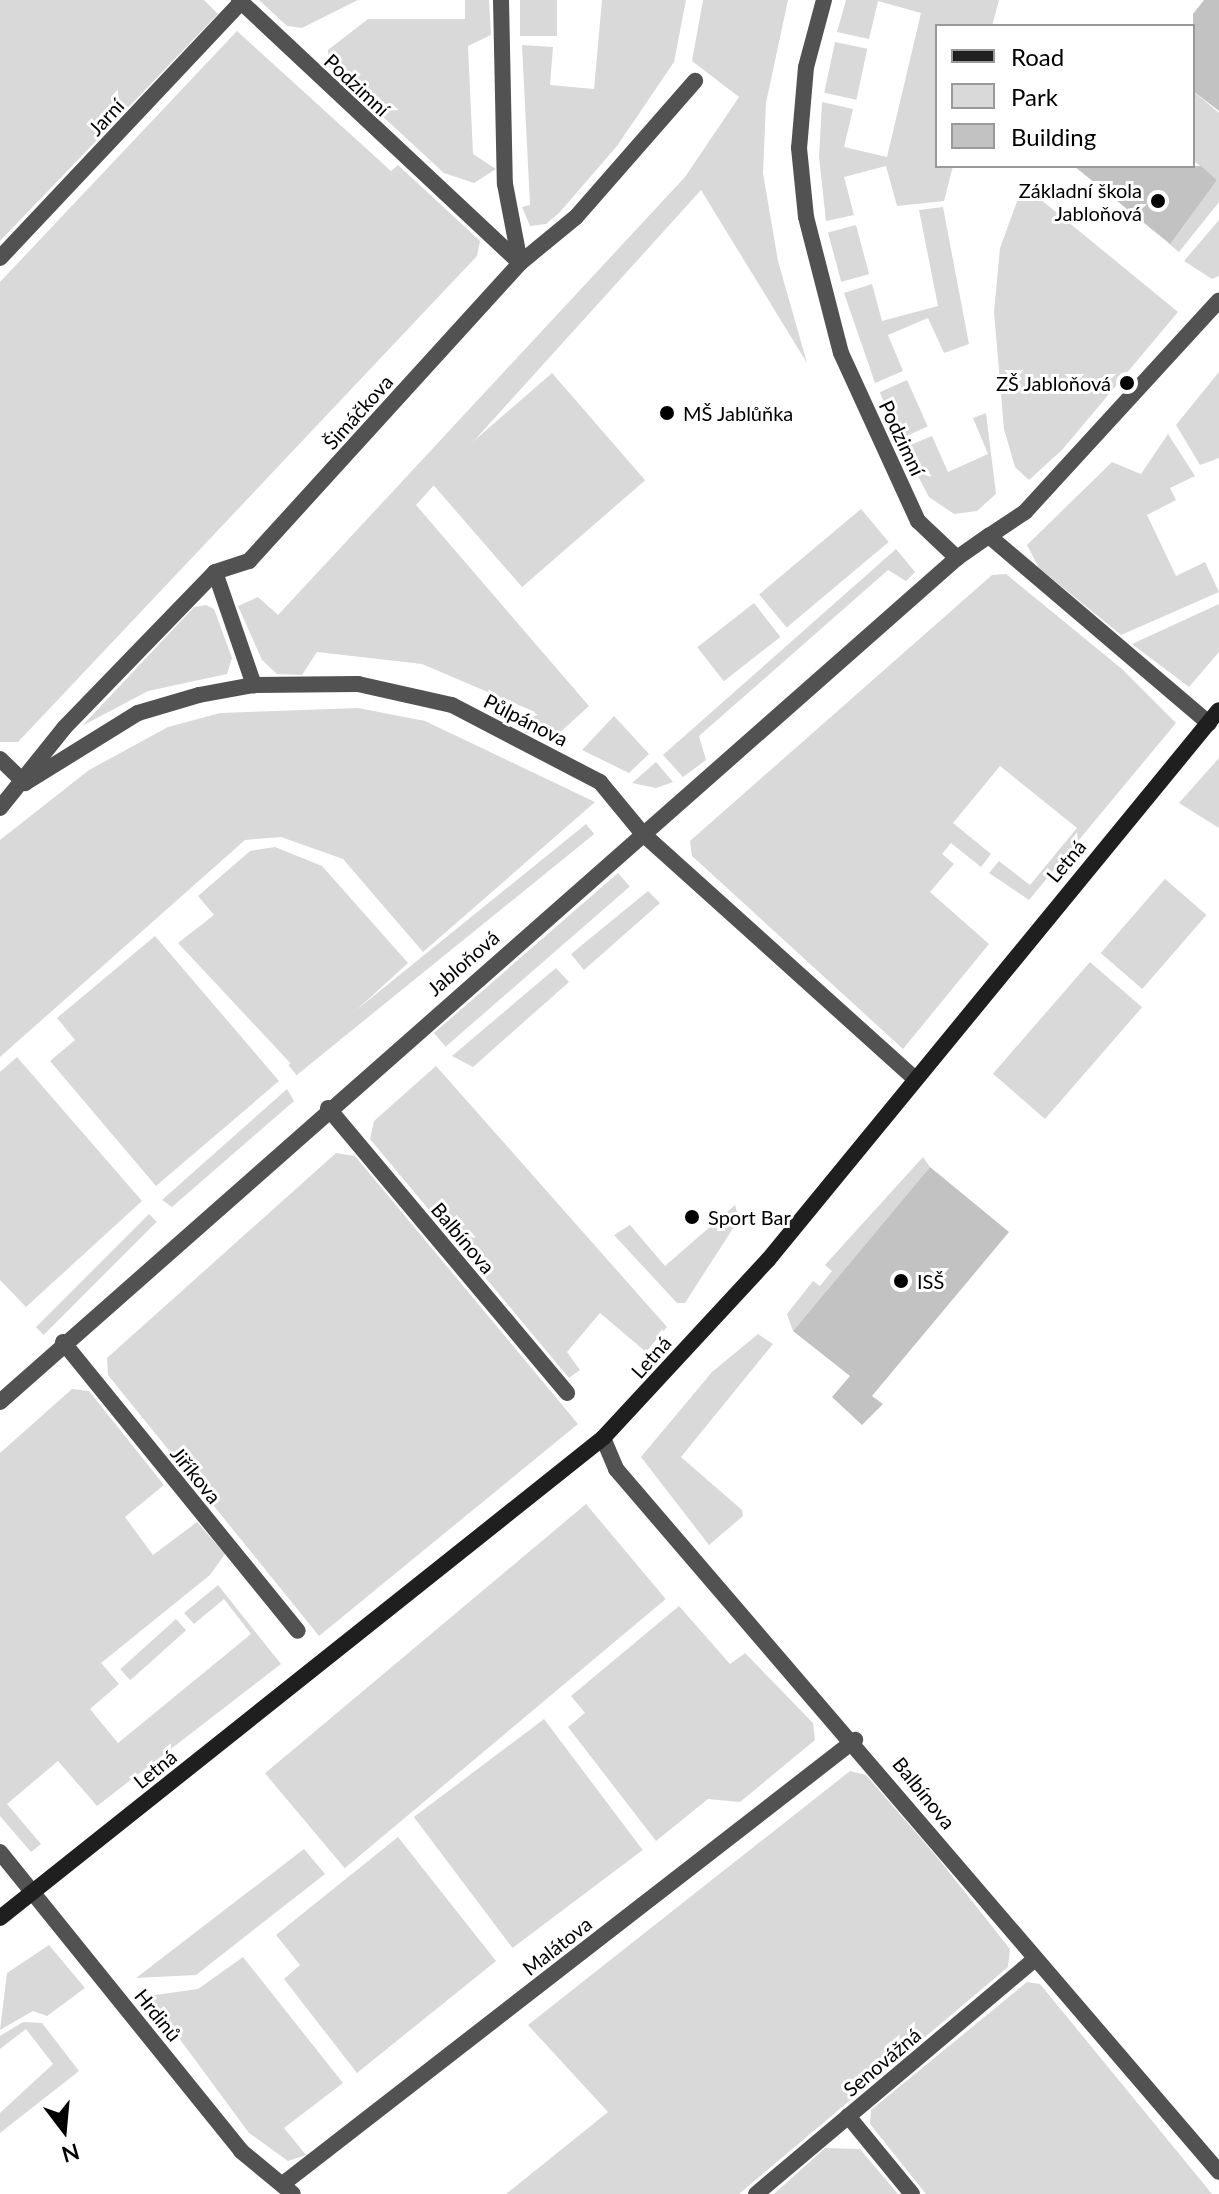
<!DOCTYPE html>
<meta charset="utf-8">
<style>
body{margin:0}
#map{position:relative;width:1219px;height:2194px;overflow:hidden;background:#fff;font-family:Lato,sans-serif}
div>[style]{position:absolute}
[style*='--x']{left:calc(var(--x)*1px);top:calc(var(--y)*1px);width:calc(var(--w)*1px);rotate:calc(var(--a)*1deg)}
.green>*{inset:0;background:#d9d9d9;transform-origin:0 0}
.building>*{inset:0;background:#c2c2c2}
.street>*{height:16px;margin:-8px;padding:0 8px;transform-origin:8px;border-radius:8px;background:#525252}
.secondary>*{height:16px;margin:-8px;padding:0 8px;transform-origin:8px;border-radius:8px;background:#1f1f1f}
.dots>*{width:22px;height:22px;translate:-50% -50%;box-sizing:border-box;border:4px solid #fff;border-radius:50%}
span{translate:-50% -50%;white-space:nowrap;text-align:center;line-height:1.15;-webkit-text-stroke:6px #fff;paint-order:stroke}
.street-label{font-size:20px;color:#000}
.poi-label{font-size:20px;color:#000}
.right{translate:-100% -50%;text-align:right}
.left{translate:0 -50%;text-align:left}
.legend{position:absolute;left:935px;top:24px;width:260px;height:144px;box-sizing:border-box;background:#fff;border:2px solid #999;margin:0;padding:10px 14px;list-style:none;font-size:24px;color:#000}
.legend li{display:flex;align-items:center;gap:16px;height:40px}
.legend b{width:40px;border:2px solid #999}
.north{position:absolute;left:24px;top:2090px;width:80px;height:80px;-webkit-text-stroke:6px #fff;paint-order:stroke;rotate:164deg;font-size:22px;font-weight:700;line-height:32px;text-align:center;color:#000}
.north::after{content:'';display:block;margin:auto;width:28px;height:36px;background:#000;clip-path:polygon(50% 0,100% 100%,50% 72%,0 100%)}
</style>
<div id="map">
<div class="green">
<i style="clip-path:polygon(0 0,204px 0,218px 14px,0 241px)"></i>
<i style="clip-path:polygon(259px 0,358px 0,302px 28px,287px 26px)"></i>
<i style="clip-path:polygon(465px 0,489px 0,491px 35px,468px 46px,473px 154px,496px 169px,474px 183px,444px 173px,329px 67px,328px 50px,368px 19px,465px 19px)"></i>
<i style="left:520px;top:0;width:37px;height:36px"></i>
<i style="clip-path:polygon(602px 0,686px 0,674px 62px,617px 146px,559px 213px,546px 224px,530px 226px,522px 207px,530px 205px,522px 45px,553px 47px,550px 85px,594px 89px)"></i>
<i style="clip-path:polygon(703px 0,788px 0,766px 103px,763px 173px,778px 261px,807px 363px,701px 190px,416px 505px,589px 706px,556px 736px,525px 733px,535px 712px,422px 664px,317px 652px,302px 675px,277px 674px,262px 660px,238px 606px,258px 597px,278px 615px,685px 177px,739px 97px,692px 61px)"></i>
<i style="clip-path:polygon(846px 0,999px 0,992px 26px,937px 26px,937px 166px,953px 166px,944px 201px,897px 206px,886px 166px,844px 177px,854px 215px,826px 221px,819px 157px,822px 102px,853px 109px,844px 147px,887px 157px,921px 13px,878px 1px,869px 39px,837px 32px)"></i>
<i style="clip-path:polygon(237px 31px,391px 171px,398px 165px,480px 241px,477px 256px,18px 742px,0 742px,0 282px)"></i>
<i style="left:835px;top:42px;width:33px;height:52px;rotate:12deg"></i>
<i style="clip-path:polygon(1193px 91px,1219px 113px,1219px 202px,1179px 252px,1168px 243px,1217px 180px,1193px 160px)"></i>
<i style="clip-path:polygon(1023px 185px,1178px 312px,1062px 450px,1029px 480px,1015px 467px,1004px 429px,994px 312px,1000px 248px)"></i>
<i style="clip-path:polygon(943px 207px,969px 344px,944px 353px,928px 318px,888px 335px,903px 371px,875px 383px,844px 293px,872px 284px,882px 321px,938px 306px,919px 210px)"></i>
<i style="clip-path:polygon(1219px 220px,1219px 276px,1212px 279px,1184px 261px)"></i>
<i style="left:856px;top:225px;width:51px;height:29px;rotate:75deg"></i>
<i style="clip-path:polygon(1219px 372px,1219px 458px,1200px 465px,1176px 425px)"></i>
<i style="left:552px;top:373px;width:142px;height:163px;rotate:49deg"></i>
<i style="left:907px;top:380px;width:51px;height:30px;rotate:66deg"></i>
<i style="clip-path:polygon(986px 413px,996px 494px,977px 511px,954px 514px,929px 497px,903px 448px,932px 436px,948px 472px,988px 454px,973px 418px)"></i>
<i style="clip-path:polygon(1168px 434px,1195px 476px,1170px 488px,1176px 500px,1147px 515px,1176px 576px,1205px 562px,1219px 592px,1121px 635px,1039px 568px,1027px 545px,1112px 462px,1141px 474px)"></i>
<i style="left:861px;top:509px;width:43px;height:133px;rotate:50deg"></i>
<i style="clip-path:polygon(896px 549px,915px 572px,906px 581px,888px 570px,699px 736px,706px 760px,683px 777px,663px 755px)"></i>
<i style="clip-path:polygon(1006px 574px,1122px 669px,1176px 723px,1029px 900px,989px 873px,999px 861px,1030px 885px,1077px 828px,1000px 766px,953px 823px,991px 854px,981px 867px,951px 843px,942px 854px,954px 864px,930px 892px,989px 944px,903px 1049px,692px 856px,690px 841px,992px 575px)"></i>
<i style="left:754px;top:603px;width:43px;height:72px;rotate:52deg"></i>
<i style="clip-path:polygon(1219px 604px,1219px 652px,1189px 687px,1132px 644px)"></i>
<i style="clip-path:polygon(206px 605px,214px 609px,232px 658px,227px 674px,148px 691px,82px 726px,194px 607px)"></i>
<i style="clip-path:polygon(358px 708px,425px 721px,595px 802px,423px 952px,343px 859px,281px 837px,245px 840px,0 1057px,0 840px,89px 770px,168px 727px,220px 713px)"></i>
<i style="clip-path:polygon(614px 716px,649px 754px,629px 773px,582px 750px)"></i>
<i style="clip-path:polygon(1219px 758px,1219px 828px,1179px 803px)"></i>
<i style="clip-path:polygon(656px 762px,673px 782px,656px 788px,632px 783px)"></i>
<i style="left:586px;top:824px;width:13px;height:383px;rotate:51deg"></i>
<i style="clip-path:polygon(275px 847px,322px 866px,408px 963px,294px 1067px,178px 943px,214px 915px,198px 896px,250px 851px)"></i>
<i style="left:618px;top:873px;width:18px;height:244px;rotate:49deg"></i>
<i style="left:1165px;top:879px;width:55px;height:98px;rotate:41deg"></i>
<i style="clip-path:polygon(648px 891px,660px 903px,584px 970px,571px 954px)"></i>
<i style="clip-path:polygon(155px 936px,279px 1081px,156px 1186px,50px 1061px,75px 1040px,57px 1018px)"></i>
<i style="left:1090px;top:962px;width:69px;height:148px;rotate:41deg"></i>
<i style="clip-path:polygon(556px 968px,569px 982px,473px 1067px,452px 1056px)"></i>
<i style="clip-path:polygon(17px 1057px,142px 1201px,26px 1307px,0 1280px,0 1072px)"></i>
<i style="clip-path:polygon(436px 1066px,667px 1327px,646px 1352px,600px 1313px,567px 1352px,580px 1370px,569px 1378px,370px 1139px,374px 1121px)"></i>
<i style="clip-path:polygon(287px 1089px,294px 1101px,172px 1207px,162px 1200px)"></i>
<i style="clip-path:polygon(336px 1153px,355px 1156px,578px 1424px,319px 1636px,108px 1375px,107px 1358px)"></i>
<i style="clip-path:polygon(923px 1157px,930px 1167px,793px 1331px,787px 1314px,813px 1281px,820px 1286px,832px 1271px,825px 1265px)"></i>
<i style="clip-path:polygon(735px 1205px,739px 1219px,685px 1303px,677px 1303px,614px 1235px,630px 1225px,665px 1266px)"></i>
<i style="left:149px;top:1214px;width:11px;height:160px;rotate:45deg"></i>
<i style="clip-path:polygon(758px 1334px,773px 1344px,681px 1457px,742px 1510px,743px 1516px,709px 1545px,641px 1457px,712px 1372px)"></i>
<i style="clip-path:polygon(72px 1389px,89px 1391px,164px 1485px,125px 1517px,153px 1555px,197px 1522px,225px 1554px,210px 1575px,101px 1663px,119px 1684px,90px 1709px,118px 1743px,251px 1634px,224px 1599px,194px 1624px,184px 1613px,218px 1585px,281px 1664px,97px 1806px,58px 1761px,7px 1804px,41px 1844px,31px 1852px,0 1816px,0 1453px)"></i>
<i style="left:586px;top:1504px;width:124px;height:419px;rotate:50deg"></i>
<i style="clip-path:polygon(679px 1606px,730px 1664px,745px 1653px,813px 1723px,815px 1740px,740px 1802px,708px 1799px,656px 1841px,568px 1727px,585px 1713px,571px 1696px)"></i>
<i style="left:176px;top:1619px;width:15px;height:75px;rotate:48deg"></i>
<i style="left:544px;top:1719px;width:164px;height:163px;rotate:53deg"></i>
<i style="clip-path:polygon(850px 1771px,866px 1775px,937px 1857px,1010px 1949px,1008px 1967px,739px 2194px,506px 2194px,608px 2112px,528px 2025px)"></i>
<i style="clip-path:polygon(398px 1837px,496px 1961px,357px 2073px,284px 1979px,300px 1965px,276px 1935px)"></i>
<i style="clip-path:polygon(304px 1849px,325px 1874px,196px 1975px,136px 1978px)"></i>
<i style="clip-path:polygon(49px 1945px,85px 1988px,47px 2016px,33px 2011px,0 2030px,7px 1973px)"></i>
<i style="clip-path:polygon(243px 1957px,343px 2083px,284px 2128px,306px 2155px,288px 2161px,249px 2133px,148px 1996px,198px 1989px)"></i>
<i style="clip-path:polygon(1027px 1982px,1040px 1984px,1212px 2194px,926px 2194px,870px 2124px,871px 2110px)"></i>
<i style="clip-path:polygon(23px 2022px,42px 2023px,79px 2071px,0 2133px,0 2113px,53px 2064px,26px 2029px,0 2049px,0 2036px)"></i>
<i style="clip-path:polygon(825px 2148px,860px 2149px,898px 2194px,774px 2194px)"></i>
</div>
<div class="building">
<i style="clip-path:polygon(1204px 0,1219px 0,1219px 111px,1193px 91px,1193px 14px)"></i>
<i style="clip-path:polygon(1074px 166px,1201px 166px,1217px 180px,1170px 244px)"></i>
<i style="clip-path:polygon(930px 1167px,1009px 1232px,872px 1396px,883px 1404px,862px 1425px,832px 1397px,850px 1376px,793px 1331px)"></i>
</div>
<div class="street">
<i style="--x:239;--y:0;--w:385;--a:43.1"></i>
<i style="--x:501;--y:0;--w:184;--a:88.8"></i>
<i style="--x:505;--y:184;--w:80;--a:79.2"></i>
<i style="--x:824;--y:0;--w:69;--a:105"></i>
<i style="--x:806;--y:67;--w:81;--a:94.9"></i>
<i style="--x:799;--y:148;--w:69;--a:84.2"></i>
<i style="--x:806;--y:217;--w:140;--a:75.6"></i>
<i style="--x:841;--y:353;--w:185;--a:65.4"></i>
<i style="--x:918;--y:521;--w:54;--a:43.5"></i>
<i style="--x:957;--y:558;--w:39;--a:-35"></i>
<i style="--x:989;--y:536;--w:289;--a:40.4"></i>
<i style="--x:0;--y:258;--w:352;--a:-46.7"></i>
<i style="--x:989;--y:536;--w:43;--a:-33.7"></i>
<i style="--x:1025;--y:512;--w:287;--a:-47.5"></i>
<i style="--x:215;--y:572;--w:120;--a:71"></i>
<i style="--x:0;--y:759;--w:35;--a:44"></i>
<i style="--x:25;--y:783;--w:133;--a:-31.8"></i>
<i style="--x:138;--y:713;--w:64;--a:-16.4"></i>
<i style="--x:199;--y:695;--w:56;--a:-10.3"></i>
<i style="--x:254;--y:685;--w:104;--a:-0.6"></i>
<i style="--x:358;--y:684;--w:96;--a:12.6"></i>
<i style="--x:452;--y:705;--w:167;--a:27.5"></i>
<i style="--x:600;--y:782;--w:66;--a:50.5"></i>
<i style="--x:642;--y:833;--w:365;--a:42"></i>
<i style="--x:0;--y:808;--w:102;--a:-51.3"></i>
<i style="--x:64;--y:728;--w:217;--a:-45.9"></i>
<i style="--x:215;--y:572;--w:36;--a:-18"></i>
<i style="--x:249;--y:561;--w:403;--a:-47.7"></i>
<i style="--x:520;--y:263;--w:72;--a:-39.4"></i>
<i style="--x:576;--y:217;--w:181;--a:-48.8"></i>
<i style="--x:328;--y:1108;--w:372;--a:50"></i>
<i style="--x:63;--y:1342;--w:372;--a:50.9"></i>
<i style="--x:0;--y:1402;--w:1276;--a:-41.41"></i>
<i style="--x:603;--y:1438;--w:34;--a:67"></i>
<i style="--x:616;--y:1469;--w:926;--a:49.38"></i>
<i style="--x:0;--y:1852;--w:384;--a:51.1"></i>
<i style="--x:241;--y:2151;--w:67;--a:39.6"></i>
<i style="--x:848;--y:2116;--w:101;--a:50.6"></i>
<i style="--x:284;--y:2183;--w:723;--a:-37.81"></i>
<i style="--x:756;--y:2194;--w:363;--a:-40.1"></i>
</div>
<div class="secondary">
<i style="--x:0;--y:1918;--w:771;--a:-38.52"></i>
<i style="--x:603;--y:1438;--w:243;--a:-47.2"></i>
<i style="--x:768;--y:1260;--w:711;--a:-50.65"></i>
</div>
<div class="dots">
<i style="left:1158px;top:201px;background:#000"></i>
<i style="left:1127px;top:383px;background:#000"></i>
<i style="left:667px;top:413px;background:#000"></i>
<i style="left:692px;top:1217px;background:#000"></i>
<i style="left:901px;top:1281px;background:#000"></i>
</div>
<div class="street-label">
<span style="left:357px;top:85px;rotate:43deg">Podzimní</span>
<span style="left:106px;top:117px;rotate:-47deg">Jarní</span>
<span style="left:358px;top:412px;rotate:-48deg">Šimáčkova</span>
<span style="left:902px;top:438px;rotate:65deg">Podzimní</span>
<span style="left:526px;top:720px;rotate:27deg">Půlpánova</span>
<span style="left:1066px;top:861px;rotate:-50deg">Letná</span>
<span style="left:463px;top:963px;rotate:-41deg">Jabloňová</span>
<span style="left:463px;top:1238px;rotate:50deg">Balbínova</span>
<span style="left:651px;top:1357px;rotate:-48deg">Letná</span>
<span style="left:196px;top:1475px;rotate:51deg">Jiříkova</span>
<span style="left:155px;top:1769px;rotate:-39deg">Letná</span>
<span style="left:924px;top:1793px;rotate:51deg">Balbínova</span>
<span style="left:557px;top:1946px;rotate:-38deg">Malátova</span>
<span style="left:158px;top:2015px;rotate:51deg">Hrdinů</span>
<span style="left:882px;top:2062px;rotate:-40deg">Senovážná</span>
</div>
<div class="poi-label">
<span class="right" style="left:1142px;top:202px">Základní škola<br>Jabloňová</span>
<span class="right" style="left:1111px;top:383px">ZŠ Jabloňová</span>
<span class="left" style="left:683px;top:413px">MŠ Jablůňka</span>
<span class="left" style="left:708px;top:1217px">Sport Bar</span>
<span class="left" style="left:917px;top:1281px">ISŠ</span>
</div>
<ul class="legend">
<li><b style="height:10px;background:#1f1f1f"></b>Road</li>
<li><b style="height:22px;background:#d9d9d9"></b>Park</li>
<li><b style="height:22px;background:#c2c2c2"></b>Building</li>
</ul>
<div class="north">N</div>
</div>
